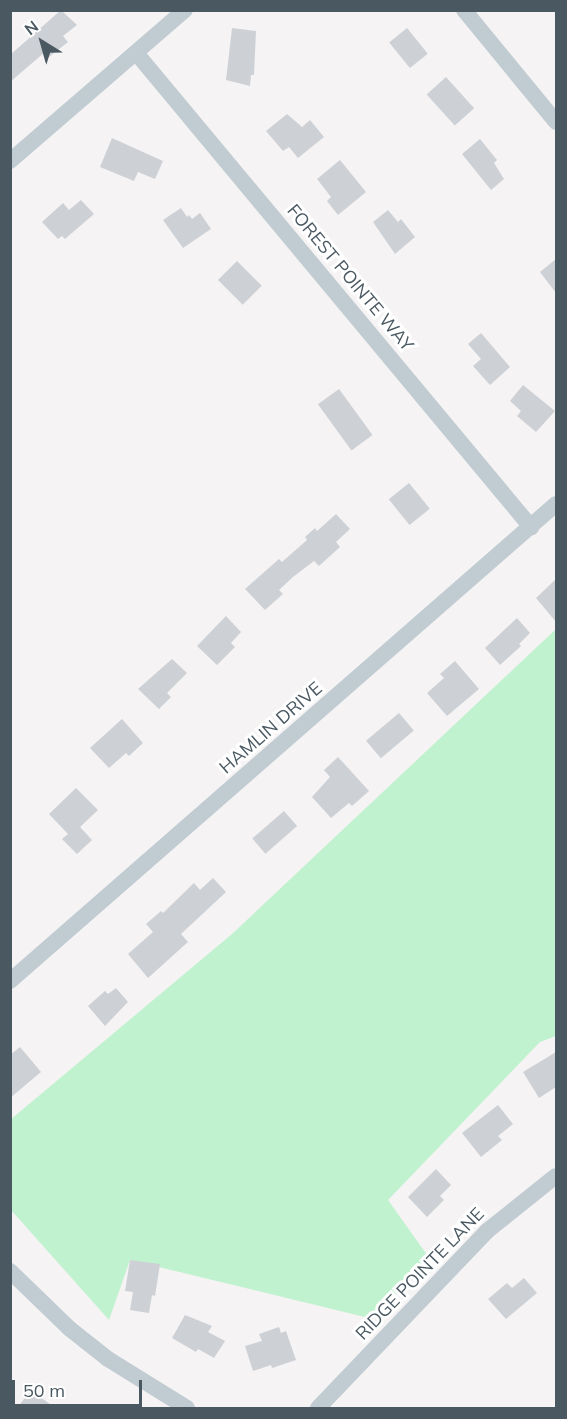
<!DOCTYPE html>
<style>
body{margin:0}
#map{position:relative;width:567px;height:1419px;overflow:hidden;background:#f5f3f3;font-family:Mulish,sans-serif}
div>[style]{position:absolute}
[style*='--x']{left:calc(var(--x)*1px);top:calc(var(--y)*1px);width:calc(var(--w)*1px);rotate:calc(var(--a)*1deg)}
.green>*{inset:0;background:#c1f2cf}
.building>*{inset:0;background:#cdd0d5;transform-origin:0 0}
.street>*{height:16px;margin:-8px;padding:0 8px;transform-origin:8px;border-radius:8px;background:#c0cbd2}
span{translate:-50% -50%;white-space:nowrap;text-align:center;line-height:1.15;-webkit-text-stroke:6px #fff;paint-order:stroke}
.street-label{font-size:18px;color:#495861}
.frame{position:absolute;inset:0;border:12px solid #495861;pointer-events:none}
.north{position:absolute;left:12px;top:12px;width:60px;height:60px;-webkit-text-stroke:4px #fff;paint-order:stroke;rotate:323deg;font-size:16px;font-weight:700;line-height:24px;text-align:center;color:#495861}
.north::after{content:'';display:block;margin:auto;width:21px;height:27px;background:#495861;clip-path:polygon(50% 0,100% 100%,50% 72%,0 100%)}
.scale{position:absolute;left:12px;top:1380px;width:130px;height:27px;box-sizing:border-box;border:3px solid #495861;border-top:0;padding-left:8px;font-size:18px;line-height:21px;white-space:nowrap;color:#495861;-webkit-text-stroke:4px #fff;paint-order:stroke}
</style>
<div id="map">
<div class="green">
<i style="clip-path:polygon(556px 629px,556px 1036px,540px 1042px,388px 1200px,430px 1259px,373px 1319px,130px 1260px,109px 1320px,11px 1210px,10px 1120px,232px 934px)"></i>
</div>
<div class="building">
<i style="clip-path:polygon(61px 10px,77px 25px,63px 36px,68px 42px,49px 57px,45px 52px,10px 82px,10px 55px)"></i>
<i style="clip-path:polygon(232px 28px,256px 31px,254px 75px,251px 75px,250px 86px,226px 80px)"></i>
<i style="left:407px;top:28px;width:33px;height:23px;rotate:51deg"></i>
<i style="left:446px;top:77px;width:42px;height:26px;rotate:48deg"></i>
<i style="clip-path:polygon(287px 114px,302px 127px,310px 120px,324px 137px,298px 158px,289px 147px,283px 151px,266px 131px)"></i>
<i style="clip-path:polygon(112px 138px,163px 161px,155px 179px,138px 172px,134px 181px,100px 167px)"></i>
<i style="clip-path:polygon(480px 139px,497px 160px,494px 163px,504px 179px,491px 190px,462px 154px)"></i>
<i style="clip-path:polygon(340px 160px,366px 192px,338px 215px,327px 201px,331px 197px,317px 179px)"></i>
<i style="clip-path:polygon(81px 200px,94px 214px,65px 239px,62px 236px,58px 239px,42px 222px,63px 203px,69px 210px)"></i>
<i style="clip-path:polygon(181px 208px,187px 217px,189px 215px,192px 219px,200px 213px,211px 229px,183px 248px,163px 220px)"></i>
<i style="clip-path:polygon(388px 210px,398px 222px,401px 219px,415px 237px,395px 254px,373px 222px)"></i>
<i style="clip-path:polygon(556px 259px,556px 293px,540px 272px)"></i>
<i style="left:237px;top:261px;width:35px;height:27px;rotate:45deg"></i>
<i style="clip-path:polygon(481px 333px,510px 367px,490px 385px,473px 366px,481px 359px,468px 344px)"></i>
<i style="clip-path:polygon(523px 385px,555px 411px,536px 432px,517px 416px,521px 411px,510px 401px)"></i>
<i style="left:339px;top:389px;width:57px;height:26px;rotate:54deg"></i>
<i style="left:409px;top:483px;width:33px;height:26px;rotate:51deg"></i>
<i style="clip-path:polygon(336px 514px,350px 529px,336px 542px,340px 547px,319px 566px,314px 561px,293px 577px,279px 590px,283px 594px,265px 610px,245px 589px,279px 559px,282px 562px,307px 540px,305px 537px,315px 528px,317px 531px)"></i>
<i style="clip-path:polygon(556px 579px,556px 622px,536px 598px)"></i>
<i style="clip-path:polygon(226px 616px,241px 632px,231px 643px,235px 647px,217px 665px,197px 646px)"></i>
<i style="clip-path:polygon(517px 618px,530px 633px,519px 644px,521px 646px,500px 665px,485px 648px)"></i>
<i style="clip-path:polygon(172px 659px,187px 673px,167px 693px,171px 697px,159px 709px,138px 689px)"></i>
<i style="clip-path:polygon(455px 661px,479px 689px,447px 716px,427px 693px,444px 678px,440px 674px)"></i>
<i style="left:399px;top:713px;width:23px;height:43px;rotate:50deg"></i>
<i style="clip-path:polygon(122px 719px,143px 743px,129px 756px,126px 753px,109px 768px,90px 748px)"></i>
<i style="clip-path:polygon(338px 757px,369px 791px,352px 806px,349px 803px,331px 818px,312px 797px,330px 777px,324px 770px)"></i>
<i style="clip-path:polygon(76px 788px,98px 810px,80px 827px,92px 840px,77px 854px,62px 839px,68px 834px,49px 814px)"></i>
<i style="left:284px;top:811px;width:20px;height:42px;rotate:49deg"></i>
<i style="clip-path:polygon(213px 878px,226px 892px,181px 934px,188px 942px,148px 978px,128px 954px,153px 932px,146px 924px,161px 911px,163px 913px,194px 883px,200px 890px)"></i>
<i style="clip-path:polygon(116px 988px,128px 1002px,105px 1026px,88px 1006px,105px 991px,108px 994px)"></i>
<i style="clip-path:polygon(20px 1047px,41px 1072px,10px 1098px,10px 1055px)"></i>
<i style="clip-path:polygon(556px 1052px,556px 1087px,539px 1098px,523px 1072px)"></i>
<i style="clip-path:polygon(498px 1105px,513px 1124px,498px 1136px,502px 1140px,481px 1157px,462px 1133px)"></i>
<i style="clip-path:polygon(436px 1169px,451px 1185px,440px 1196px,444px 1200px,427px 1217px,408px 1197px)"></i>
<i style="clip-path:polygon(130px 1260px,160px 1264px,155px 1296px,152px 1295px,149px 1313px,130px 1310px,133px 1292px,125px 1291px)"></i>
<i style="clip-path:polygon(524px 1278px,537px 1293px,506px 1319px,488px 1299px,507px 1283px,512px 1288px)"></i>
<i style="clip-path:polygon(185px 1315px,212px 1326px,208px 1332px,225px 1341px,214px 1358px,198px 1349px,196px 1352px,172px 1338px)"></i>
<i style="clip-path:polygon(279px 1327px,281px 1333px,286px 1331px,296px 1360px,272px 1368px,271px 1365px,253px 1371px,245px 1346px,262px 1341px,259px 1334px)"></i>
<i style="clip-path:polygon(31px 1390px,55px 1408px,17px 1408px)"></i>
</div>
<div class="street">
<i style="--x:464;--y:10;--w:145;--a:50.6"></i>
<i style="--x:137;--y:54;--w:616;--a:50.21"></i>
<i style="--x:10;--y:161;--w:231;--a:-40.8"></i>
<i style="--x:10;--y:981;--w:725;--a:-41.14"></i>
<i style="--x:10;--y:1271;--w:83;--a:44"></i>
<i style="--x:70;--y:1329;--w:48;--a:38.3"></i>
<i style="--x:108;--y:1359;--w:93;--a:31.8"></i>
<i style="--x:318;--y:1408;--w:245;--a:-46.3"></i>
<i style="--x:487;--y:1231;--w:88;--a:-38.6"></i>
</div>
<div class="street-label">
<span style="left:350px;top:278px;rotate:50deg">FOREST POINTE WAY</span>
<span style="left:271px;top:728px;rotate:-41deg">HAMLIN DRIVE</span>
<span style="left:420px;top:1274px;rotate:-46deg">RIDGE POINTE LANE</span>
</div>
<div class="frame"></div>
<div class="north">N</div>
<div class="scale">50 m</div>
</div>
